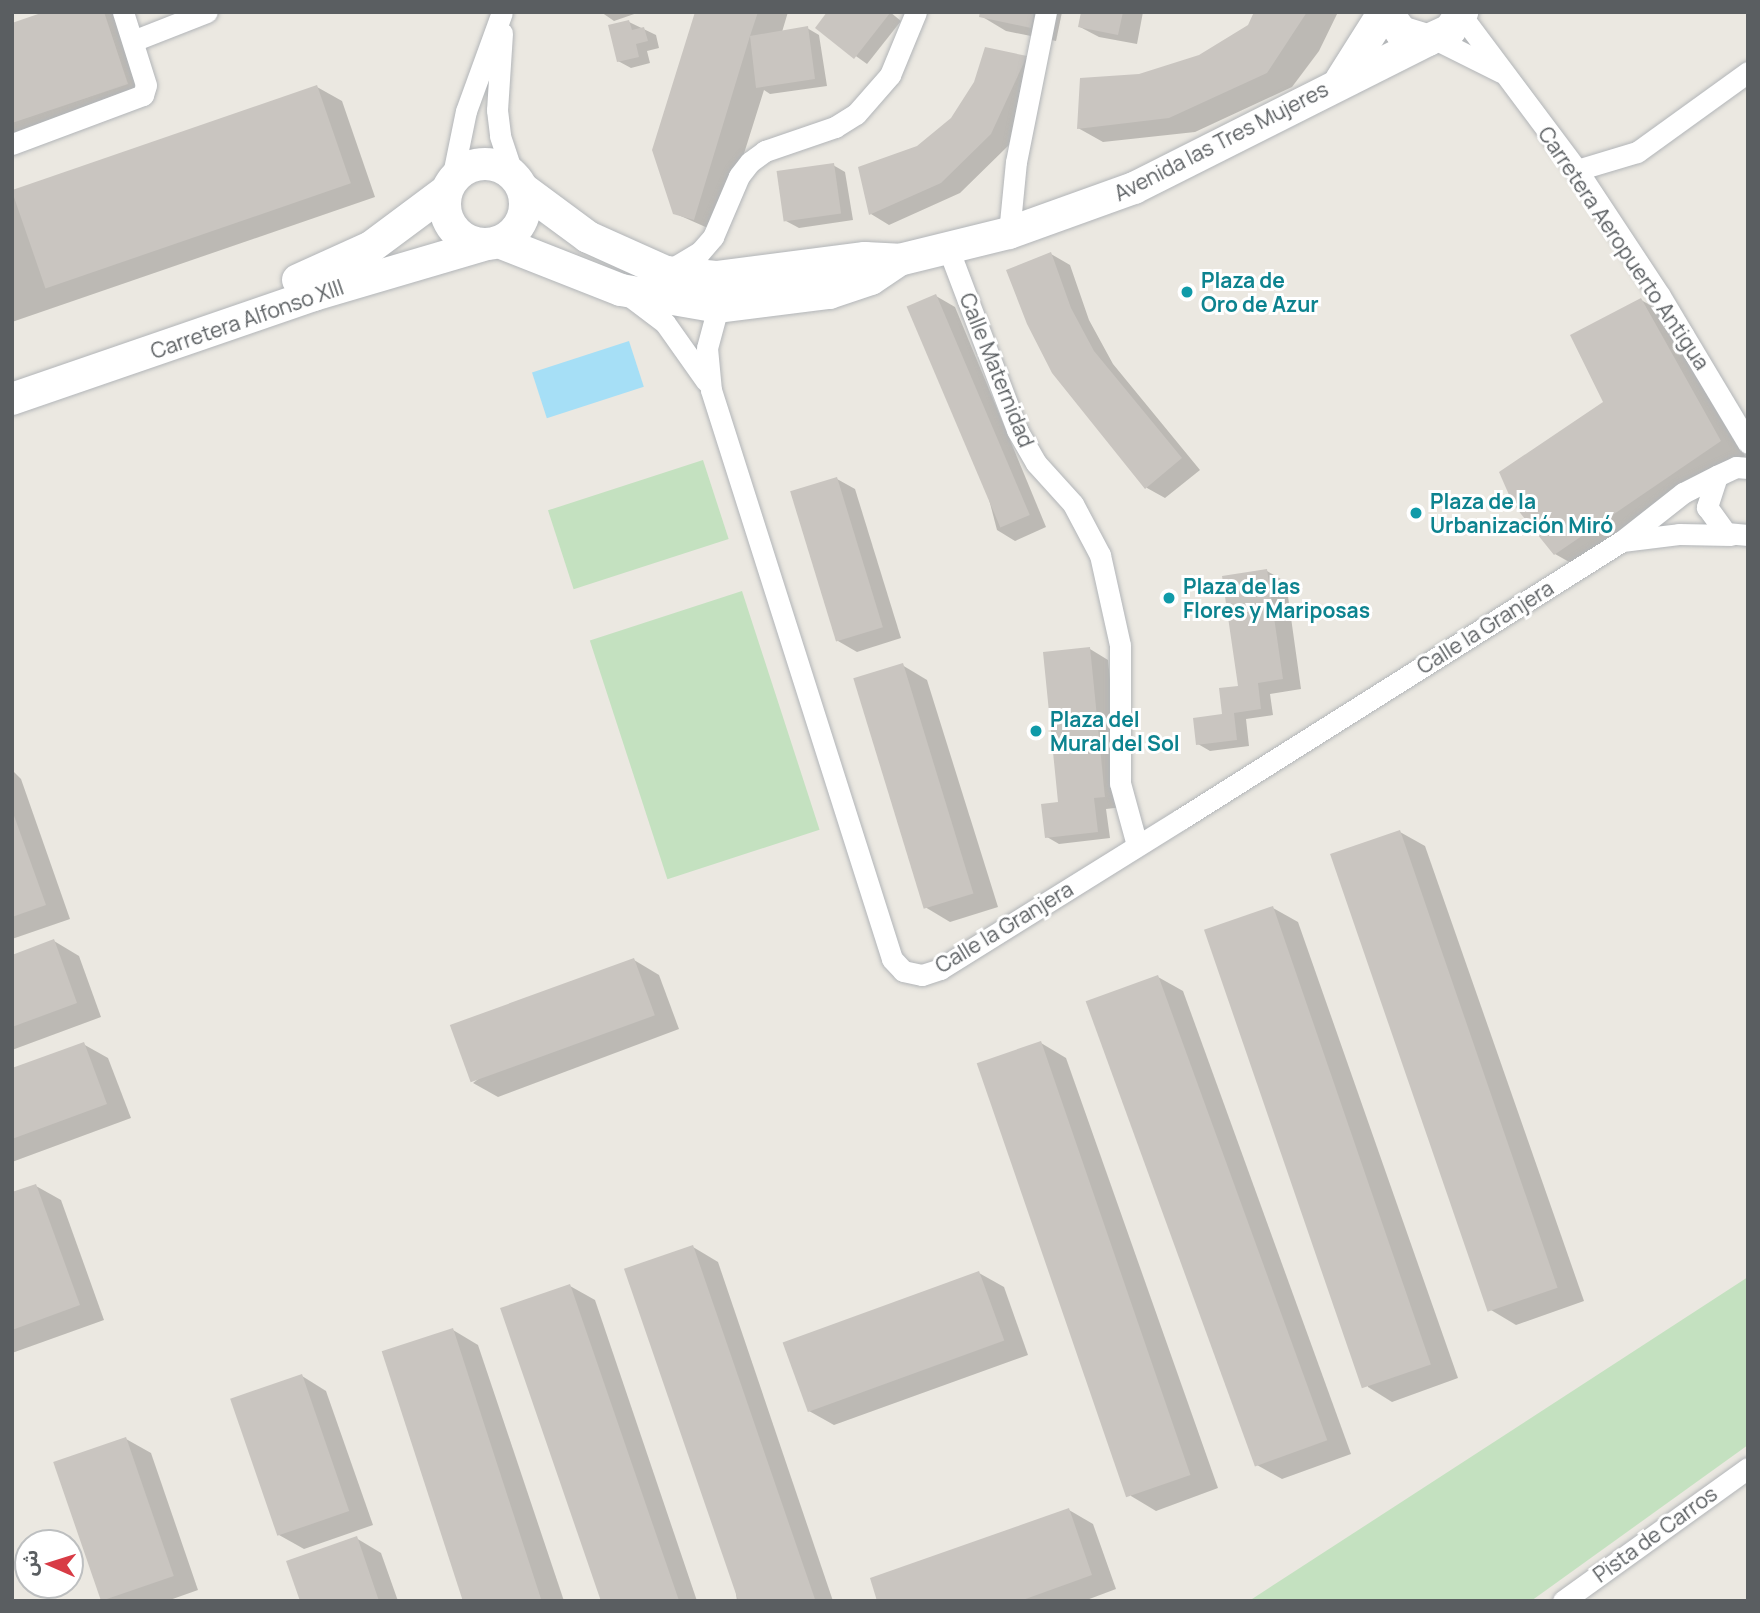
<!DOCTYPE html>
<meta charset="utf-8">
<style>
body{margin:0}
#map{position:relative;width:1760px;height:1613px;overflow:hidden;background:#ebe8e1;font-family:Manrope,"Noto Sans Arabic",sans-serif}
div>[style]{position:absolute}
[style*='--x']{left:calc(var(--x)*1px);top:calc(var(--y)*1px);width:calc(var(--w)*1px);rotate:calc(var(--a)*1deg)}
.green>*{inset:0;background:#c4e1c0;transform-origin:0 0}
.water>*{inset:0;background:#a6dff6;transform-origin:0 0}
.shadow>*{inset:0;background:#0003}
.building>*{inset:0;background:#c9c5c0;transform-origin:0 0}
.roads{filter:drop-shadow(0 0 2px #b2b5b8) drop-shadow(0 0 2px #b2b5b8)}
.street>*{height:21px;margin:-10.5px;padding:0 10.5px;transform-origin:10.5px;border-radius:10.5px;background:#fff}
.secondary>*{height:32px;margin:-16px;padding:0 16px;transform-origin:16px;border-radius:16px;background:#fff}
.secondary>.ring{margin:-16px;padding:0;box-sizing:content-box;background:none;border:32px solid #fff;border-radius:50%}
.dots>*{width:19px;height:19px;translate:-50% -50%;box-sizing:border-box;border:4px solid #fff;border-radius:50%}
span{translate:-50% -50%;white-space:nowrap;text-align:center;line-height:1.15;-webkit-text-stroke:6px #fff;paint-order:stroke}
.street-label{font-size:21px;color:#5a5e61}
.culture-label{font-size:21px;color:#0d838f;font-weight:700}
.left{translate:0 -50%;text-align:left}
.frame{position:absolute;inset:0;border:14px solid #5a5e61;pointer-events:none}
.north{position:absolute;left:14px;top:1529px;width:70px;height:70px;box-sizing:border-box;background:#fff;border:2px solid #bdbfc0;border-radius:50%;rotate:273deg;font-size:19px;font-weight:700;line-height:28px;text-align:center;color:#5a5e61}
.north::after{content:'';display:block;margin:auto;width:24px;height:32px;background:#d83b45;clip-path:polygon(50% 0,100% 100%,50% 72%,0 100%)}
</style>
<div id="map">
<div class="green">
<i style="left:703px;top:460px;width:83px;height:163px;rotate:72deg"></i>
<i style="left:742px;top:591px;width:251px;height:160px;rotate:72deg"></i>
<i style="clip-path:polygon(1748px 1277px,1748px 1445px,1531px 1601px,1249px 1601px)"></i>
</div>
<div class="water">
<i style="left:629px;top:341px;width:48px;height:102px;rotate:72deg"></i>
</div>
<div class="shadow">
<i style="clip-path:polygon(50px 12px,123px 12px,152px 98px,12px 145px,12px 25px)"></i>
<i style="clip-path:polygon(601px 12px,640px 12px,614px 21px)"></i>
<i style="clip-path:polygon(697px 12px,788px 12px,782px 32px,807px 28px,819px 35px,827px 86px,770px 94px,764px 90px,719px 233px,674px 213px)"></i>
<i style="clip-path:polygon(829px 12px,890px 12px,901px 21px,867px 64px,817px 28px)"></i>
<i style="clip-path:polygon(982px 12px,1062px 12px,1056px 41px,1006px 31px,981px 16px)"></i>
<i style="clip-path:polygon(1083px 12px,1143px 12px,1137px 44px,1099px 37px,1080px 27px)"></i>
<i style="clip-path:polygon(1256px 12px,1338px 12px,1319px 51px,1292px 87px,1195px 132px,1103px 142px,1078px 128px,1139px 75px,1200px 57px,1249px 26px)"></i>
<i style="clip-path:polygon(629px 22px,656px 35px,659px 48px,647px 51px,650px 63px,631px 68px,618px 61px)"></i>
<i style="clip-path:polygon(986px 50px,1027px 58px,1009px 145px,960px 193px,889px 225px,871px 214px,860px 169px,918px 147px,952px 119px,975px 83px)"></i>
<i style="clip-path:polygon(317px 87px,342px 101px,375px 197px,12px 322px,12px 192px)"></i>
<i style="clip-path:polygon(833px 165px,845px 172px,853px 220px,799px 228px,786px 221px)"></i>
<i style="clip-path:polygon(1051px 254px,1070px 265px,1089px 320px,1113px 364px,1200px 470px,1165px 498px,1147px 488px,1053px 372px)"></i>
<i style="clip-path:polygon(936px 296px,955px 307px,1046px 527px,1015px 541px,997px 530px)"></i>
<i style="clip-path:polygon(1641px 300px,1666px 314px,1745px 456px,1580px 568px,1555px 554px)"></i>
<i style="clip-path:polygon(837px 479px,855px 489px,901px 638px,857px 652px,838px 641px)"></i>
<i style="clip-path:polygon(1267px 571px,1286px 582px,1301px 689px,1270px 694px,1273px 715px,1246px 719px,1249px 746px,1210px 751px,1198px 744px,1224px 716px,1240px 687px)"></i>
<i style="clip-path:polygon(1090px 649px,1108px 660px,1123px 807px,1106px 809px,1110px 838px,1059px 844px,1047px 837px,1063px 803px)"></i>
<i style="clip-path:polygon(902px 665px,927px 680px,998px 907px,950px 922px,925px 907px)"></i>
<i style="clip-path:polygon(12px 770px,21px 779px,70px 919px,12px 939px)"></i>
<i style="clip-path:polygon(1400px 832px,1425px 846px,1584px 1301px,1516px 1325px,1491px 1310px)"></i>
<i style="clip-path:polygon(1273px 908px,1298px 922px,1458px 1378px,1392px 1402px,1368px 1387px)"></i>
<i style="clip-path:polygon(54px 941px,79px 956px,101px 1017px,12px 1050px,12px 957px)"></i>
<i style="clip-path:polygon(634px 960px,659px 975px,679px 1029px,498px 1097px,473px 1083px)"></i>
<i style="clip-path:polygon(1158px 977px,1183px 991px,1351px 1454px,1282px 1479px,1257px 1465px)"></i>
<i style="clip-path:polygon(1041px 1043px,1066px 1058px,1218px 1488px,1156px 1511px,1131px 1496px)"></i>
<i style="clip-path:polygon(83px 1044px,108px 1058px,131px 1118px,12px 1162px,12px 1070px)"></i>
<i style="clip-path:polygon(36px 1186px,61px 1200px,104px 1320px,12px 1353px,12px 1194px)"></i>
<i style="clip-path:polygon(693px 1247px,718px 1262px,833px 1601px,737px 1601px)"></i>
<i style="clip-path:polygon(979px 1273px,1004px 1287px,1028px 1355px,834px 1425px,809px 1411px)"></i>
<i style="clip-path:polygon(570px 1286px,595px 1300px,697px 1601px,601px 1601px)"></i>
<i style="clip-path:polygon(453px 1330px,478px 1345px,564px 1601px,467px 1601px)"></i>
<i style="clip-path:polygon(302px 1376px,326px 1391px,373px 1525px,304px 1549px,279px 1535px)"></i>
<i style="clip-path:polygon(126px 1439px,151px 1453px,198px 1590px,167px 1601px,102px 1600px)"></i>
<i style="clip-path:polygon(1069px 1510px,1093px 1524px,1116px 1589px,1084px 1601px,879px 1601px)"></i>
<i style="clip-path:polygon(356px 1538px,381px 1553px,398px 1601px,302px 1601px)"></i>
</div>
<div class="building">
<i style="clip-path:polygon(44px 12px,104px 12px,128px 84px,12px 123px,12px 23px)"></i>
<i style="clip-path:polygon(695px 12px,758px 12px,750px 36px,808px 26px,815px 79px,756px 88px,750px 36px,694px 220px,673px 214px,652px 150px)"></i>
<i style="clip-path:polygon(827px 12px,889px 12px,890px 13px,854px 59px,815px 28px)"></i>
<i style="clip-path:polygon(980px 12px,1034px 12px,1031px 28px,979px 17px)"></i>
<i style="clip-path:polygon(1081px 12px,1123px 12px,1118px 35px,1078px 27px)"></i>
<i style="clip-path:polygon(1254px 12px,1307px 12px,1267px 73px,1169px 118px,1077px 129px,1080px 78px,1139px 74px,1199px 55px,1248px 25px)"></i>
<i style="clip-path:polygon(629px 20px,632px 30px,644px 27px,648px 41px,636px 44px,639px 57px,617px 62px,608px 25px)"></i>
<i style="clip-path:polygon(985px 47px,1027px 56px,991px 134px,941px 183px,869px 215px,858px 167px,917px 146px,951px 118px,974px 82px)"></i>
<i style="left:317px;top:85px;width:104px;height:323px;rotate:71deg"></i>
<i style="left:834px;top:163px;width:51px;height:58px;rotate:82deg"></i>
<i style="clip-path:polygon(1051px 252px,1071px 308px,1094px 351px,1182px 458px,1145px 489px,1052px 373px,1027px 324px,1006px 270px)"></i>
<i style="left:936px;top:294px;width:240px;height:32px;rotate:67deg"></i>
<i style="clip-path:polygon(1641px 298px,1721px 441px,1554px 555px,1513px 504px,1499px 472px,1603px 402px,1570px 335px)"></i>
<i style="left:837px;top:477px;width:157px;height:49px;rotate:73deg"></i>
<i style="clip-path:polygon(1267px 569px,1283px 679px,1258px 683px,1261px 709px,1234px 713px,1237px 740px,1196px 745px,1193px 718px,1222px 714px,1219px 688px,1238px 686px,1222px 576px)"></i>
<i style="clip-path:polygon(1090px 647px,1105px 797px,1094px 798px,1098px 832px,1045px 838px,1041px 804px,1058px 802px,1043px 652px)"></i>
<i style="left:903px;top:663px;width:241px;height:52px;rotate:73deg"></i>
<i style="clip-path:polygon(12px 810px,46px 905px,12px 917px)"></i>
<i style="left:1400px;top:830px;width:484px;height:74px;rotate:71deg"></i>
<i style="left:1273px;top:906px;width:485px;height:73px;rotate:71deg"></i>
<i style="clip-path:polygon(54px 939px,77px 1003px,12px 1027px,12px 955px)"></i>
<i style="left:634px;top:958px;width:61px;height:196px;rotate:70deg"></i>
<i style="left:1158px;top:975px;width:495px;height:77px;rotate:70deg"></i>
<i style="left:1041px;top:1041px;width:459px;height:68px;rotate:71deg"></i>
<i style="clip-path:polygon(84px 1042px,107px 1104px,12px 1139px,12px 1068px)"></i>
<i style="clip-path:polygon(36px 1184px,80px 1305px,12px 1330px,12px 1192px)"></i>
<i style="left:693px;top:1245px;width:376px;height:73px;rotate:71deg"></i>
<i style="left:979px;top:1271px;width:74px;height:209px;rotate:70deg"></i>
<i style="left:570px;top:1284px;width:335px;height:74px;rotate:71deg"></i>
<i style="left:453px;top:1328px;width:288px;height:75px;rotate:72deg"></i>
<i style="left:302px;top:1374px;width:145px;height:76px;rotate:71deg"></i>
<i style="left:126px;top:1437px;width:147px;height:77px;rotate:71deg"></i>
<i style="clip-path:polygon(1069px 1508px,1092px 1575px,1020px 1601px,877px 1601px,870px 1578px)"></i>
<i style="clip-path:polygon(357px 1536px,379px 1601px,300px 1601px,286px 1561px)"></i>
</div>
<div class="roads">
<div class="street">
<i style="--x:1461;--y:15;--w:194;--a:53.2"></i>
<i style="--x:1577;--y:170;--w:151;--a:56.6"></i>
<i style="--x:1660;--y:296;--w:171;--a:59.1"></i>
<i style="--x:502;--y:33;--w:77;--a:93.7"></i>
<i style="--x:497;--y:110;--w:26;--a:83"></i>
<i style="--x:500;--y:136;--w:41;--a:71.6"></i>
<i style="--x:1435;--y:39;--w:74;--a:26.6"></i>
<i style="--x:133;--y:41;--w:79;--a:-21.4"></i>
<i style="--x:12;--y:144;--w:140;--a:-20.5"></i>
<i style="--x:143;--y:95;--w:10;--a:-73"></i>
<i style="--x:146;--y:85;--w:77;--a:-107.5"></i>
<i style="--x:1577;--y:170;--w:63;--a:-16.7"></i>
<i style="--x:1637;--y:152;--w:137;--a:-35.8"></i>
<i style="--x:452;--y:179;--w:69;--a:-78.4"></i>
<i style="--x:466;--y:111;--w:105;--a:-70"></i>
<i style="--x:1009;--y:233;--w:71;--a:-84.4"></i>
<i style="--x:1016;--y:162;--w:153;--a:-78.7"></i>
<i style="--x:948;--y:248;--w:195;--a:69.2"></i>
<i style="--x:1017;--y:430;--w:38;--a:60"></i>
<i style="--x:1036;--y:463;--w:55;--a:47.9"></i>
<i style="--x:1073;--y:504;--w:58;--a:62.1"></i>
<i style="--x:1100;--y:555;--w:92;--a:77.5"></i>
<i style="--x:1120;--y:645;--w:138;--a:90"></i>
<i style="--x:1120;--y:783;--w:64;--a:74.7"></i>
<i style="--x:668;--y:271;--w:37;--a:-31"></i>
<i style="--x:700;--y:252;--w:20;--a:-49"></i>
<i style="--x:713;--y:237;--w:66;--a:-66.9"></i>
<i style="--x:739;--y:176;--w:18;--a:-52"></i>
<i style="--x:750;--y:162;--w:19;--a:-36"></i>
<i style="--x:765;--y:151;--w:74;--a:-18.9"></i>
<i style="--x:835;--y:127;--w:25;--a:-32"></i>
<i style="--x:856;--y:114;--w:52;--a:-48.9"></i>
<i style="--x:890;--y:75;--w:68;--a:-67.6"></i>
<i style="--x:628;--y:295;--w:46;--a:37.1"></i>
<i style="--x:665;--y:323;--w:71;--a:54.7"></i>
<i style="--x:718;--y:307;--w:42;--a:105"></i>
<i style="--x:707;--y:348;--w:42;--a:84.6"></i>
<i style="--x:711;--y:390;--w:597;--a:72.35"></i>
<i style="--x:892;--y:959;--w:16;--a:47"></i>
<i style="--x:903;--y:971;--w:19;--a:12"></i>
<i style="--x:922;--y:975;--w:19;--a:-18"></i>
<i style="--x:940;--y:969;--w:284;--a:-31.9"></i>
<i style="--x:1181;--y:819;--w:521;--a:-32.23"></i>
<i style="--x:1622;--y:541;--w:78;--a:-38.2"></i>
<i style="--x:1683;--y:493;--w:38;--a:-27"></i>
<i style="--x:1748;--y:468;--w:12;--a:-175"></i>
<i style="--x:1736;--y:467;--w:21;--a:155"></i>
<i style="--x:1717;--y:476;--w:33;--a:108"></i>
<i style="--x:1707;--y:507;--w:32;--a:54"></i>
<i style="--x:1726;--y:533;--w:22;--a:5"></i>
<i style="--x:1622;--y:541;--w:57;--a:-7"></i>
<i style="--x:1679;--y:534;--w:52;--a:1.1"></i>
<i style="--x:1563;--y:1601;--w:228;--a:-35.7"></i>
</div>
<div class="secondary">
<i style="--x:1387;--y:12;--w:24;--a:55"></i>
<i style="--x:1401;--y:32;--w:28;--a:17"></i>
<i style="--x:1428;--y:40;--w:24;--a:-24"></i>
<i style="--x:1450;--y:30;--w:22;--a:-56"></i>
<i style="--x:1341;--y:80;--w:80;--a:-57.7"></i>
<i class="ring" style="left:445px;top:164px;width:48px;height:48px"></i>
<i style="--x:523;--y:189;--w:81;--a:36.4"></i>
<i style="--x:588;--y:237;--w:85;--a:24.2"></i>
<i style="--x:666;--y:272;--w:50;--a:5.7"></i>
<i style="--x:716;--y:277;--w:150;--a:-7.3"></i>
<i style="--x:865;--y:258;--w:34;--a:3"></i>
<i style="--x:899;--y:260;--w:113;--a:-13.8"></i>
<i style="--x:1009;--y:233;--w:133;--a:-19.8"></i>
<i style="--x:1134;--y:188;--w:329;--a:-26.7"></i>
<i style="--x:499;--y:242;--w:131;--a:21.5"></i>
<i style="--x:621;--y:290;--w:98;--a:9.9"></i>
<i style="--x:718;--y:307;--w:112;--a:-7.2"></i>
<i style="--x:829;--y:293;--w:44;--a:-18.4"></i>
<i style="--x:871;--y:279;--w:34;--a:-34"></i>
<i style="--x:298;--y:280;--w:80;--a:-24.3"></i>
<i style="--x:371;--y:247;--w:94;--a:-36.7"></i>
<i style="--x:12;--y:399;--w:319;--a:-19"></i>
<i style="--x:314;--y:295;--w:177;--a:-16.4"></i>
</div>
</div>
<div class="dots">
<i style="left:1187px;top:292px;background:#0f9aa8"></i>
<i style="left:1416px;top:513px;background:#0f9aa8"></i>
<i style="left:1169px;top:598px;background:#0f9aa8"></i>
<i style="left:1036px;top:731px;background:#0f9aa8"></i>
</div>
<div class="street-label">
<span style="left:1221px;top:141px;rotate:-27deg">Avenida las Tres Mujeres</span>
<span style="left:1624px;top:248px;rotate:56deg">Carretera Aeropuerto Antigua</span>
<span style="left:247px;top:319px;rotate:-19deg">Carretera Alfonso XIII</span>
<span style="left:997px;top:370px;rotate:68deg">Calle Maternidad</span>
<span style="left:1485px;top:627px;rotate:-32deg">Calle la Granjera</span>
<span style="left:1004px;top:927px;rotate:-31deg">Calle la Granjera</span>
<span style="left:1655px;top:1534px;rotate:-36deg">Pista de Carros</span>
</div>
<div class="culture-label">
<span class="left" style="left:1201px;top:292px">Plaza de<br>Oro de Azur</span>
<span class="left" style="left:1430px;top:513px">Plaza de la<br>Urbanización Miró</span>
<span class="left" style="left:1183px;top:598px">Plaza de las<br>Flores y Mariposas</span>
<span class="left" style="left:1050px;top:731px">Plaza del<br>Mural del Sol</span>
</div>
<div class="frame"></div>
<div class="north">ش</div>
</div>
